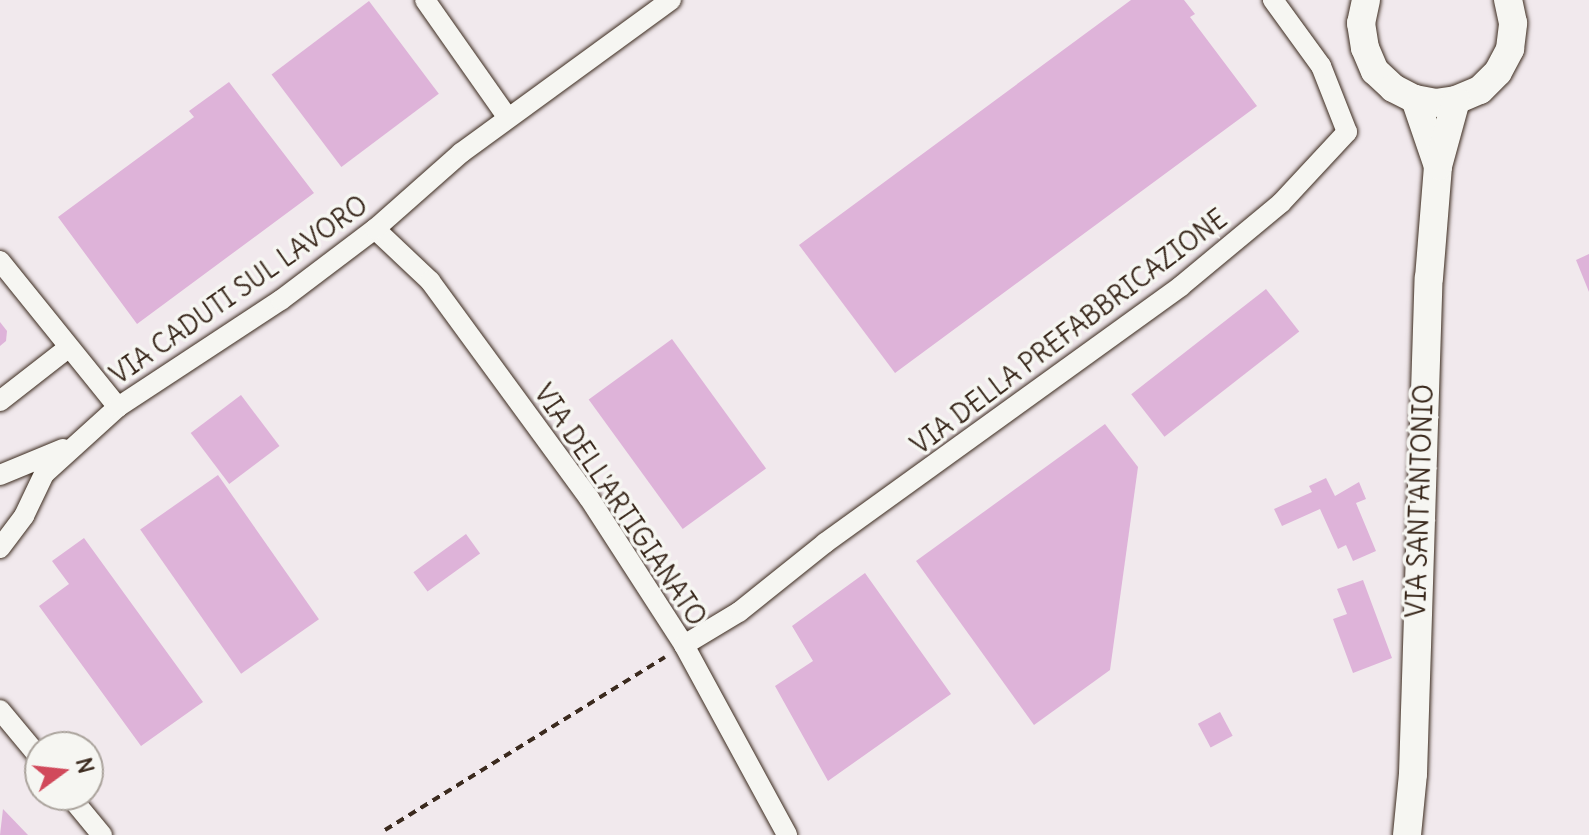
<!DOCTYPE html>
<style>
body{margin:0}
#map{position:relative;width:1589px;height:835px;overflow:hidden;background:#f1e9ed;font-family:Delius,sans-serif}
div>[style]{position:absolute}
[style*='--x']{left:calc(var(--x)*1px);top:calc(var(--y)*1px);width:calc(var(--w)*1px);rotate:calc(var(--a)*1deg)}
.building>*{inset:0;background:#deb3d9;transform-origin:0 0}
.path>*{height:4px;margin-top:-2px;transform-origin:0;background:repeating-linear-gradient(90deg,#3b2a1e 0 8px,transparent 0 14px)}
.roads{filter:drop-shadow(0 0 2px #3b2a1e) drop-shadow(0 0 2px #3b2a1e)}
.minor>*{height:20px;margin:-10px;padding:0 10px;transform-origin:10px;border-radius:10px;background:#f6f6f2}
.secondary>*{height:28px;margin:-14px;padding:0 14px;transform-origin:14px;border-radius:14px;background:#f6f6f2}
span{translate:-50% -50%;white-space:nowrap;text-align:center;line-height:1.15;-webkit-text-stroke:7px #f6f6f2;paint-order:stroke}
.street-label{font-size:26px;color:#3b2a1e}
.north{position:absolute;left:24px;top:731px;width:80px;height:80px;box-sizing:border-box;background:#f6f6f2;border:2px solid #aba49d;border-radius:50%;rotate:75deg;font-size:22px;font-weight:700;line-height:32px;text-align:center;color:#3b2a1e}
.north::after{content:'';display:block;margin:auto;width:28px;height:36px;background:#d1495b;clip-path:polygon(50% 0,100% 100%,50% 72%,0 100%)}
</style>
<div id="map">
<div class="building">
<i style="clip-path:polygon(1131px 0,1184px 0,1195px 14px,1190px 17px,1257px 106px,895px 373px,799px 245px)"></i>
<i style="left:369px;top:1px;width:116px;height:122px;rotate:53deg"></i>
<i style="clip-path:polygon(229px 82px,314px 193px,137px 324px,58px 217px,194px 117px,189px 111px)"></i>
<i style="clip-path:polygon(1589px 254px,1589px 292px,1576px 260px)"></i>
<i style="left:1266px;top:289px;width:54px;height:171px;rotate:52deg"></i>
<i style="clip-path:polygon(0 322px,7px 331px,6px 341px,0 346px)"></i>
<i style="left:672px;top:339px;width:160px;height:103px;rotate:54deg"></i>
<i style="left:241px;top:395px;width:64px;height:63px;rotate:53deg"></i>
<i style="clip-path:polygon(1105px 424px,1138px 467px,1110px 670px,1034px 725px,916px 561px)"></i>
<i style="left:218px;top:475px;width:176px;height:95px;rotate:55deg"></i>
<i style="clip-path:polygon(1326px 478px,1335px 496px,1359px 482px,1366px 499px,1356px 503px,1376px 551px,1353px 561px,1346px 545px,1338px 549px,1320px 509px,1282px 526px,1274px 509px,1312px 492px,1309px 486px)"></i>
<i style="left:466px;top:534px;width:24px;height:65px;rotate:54deg"></i>
<i style="clip-path:polygon(84px 538px,203px 702px,141px 746px,39px 606px,69px 584px,52px 561px)"></i>
<i style="clip-path:polygon(865px 573px,951px 694px,828px 781px,775px 686px,813px 661px,792px 626px)"></i>
<i style="clip-path:polygon(1363px 580px,1392px 658px,1353px 673px,1333px 619px,1347px 614px,1337px 589px)"></i>
<i style="left:1220px;top:712px;width:27px;height:25px;rotate:62deg"></i>
<i style="clip-path:polygon(3px 809px,28px 835px,0 835px)"></i>
</div>
<div class="path">
<i style="--x:385;--y:830;--w:329;--a:-31.7"></i>
</div>
<div class="roads">
<div class="minor">
<i style="--x:425;--y:0;--w:144;--a:54.9"></i>
<i style="--x:375;--y:229;--w:76;--a:43.4"></i>
<i style="--x:430;--y:281;--w:269;--a:53.8"></i>
<i style="--x:589;--y:498;--w:175;--a:57.1"></i>
<i style="--x:684;--y:645;--w:216;--a:61.5"></i>
<i style="--x:0;--y:261;--w:188;--a:51.1"></i>
<i style="--x:0;--y:401;--w:86;--a:-37.9"></i>
<i style="--x:0;--y:475;--w:68;--a:-22.4"></i>
<i style="--x:0;--y:548;--w:40;--a:-53"></i>
<i style="--x:24;--y:516;--w:47;--a:-64.5"></i>
<i style="--x:44;--y:474;--w:100;--a:-42.2"></i>
<i style="--x:118;--y:407;--w:195;--a:-33.3"></i>
<i style="--x:281;--y:300;--w:118;--a:-37.1"></i>
<i style="--x:375;--y:229;--w:115;--a:-41.5"></i>
<i style="--x:461;--y:153;--w:260;--a:-36.1"></i>
<i style="--x:684;--y:645;--w:64;--a:-31"></i>
<i style="--x:739;--y:612;--w:110;--a:-38.7"></i>
<i style="--x:825;--y:543;--w:439;--a:-35.8"></i>
<i style="--x:1181;--y:286;--w:130;--a:-39.7"></i>
<i style="--x:1281;--y:203;--w:97;--a:-47.1"></i>
<i style="--x:1347;--y:132;--w:71;--a:-111.5"></i>
<i style="--x:1321;--y:66;--w:82;--a:-126"></i>
<i style="--x:0;--y:710;--w:62;--a:50.2"></i>
<i style="--x:69;--y:795;--w:52;--a:50.5"></i>
</div>
<div class="secondary">
<i style="--x:1366;--y:0;--w:24;--a:102"></i>
<i style="--x:1361;--y:23;--w:25;--a:81"></i>
<i style="--x:1365;--y:48;--w:25;--a:67"></i>
<i style="--x:1375;--y:71;--w:25;--a:43"></i>
<i style="--x:1393;--y:88;--w:25;--a:27"></i>
<i style="--x:1415;--y:99;--w:20;--a:11"></i>
<i style="--x:1435;--y:103;--w:21;--a:-8"></i>
<i style="--x:1456;--y:100;--w:26;--a:-23"></i>
<i style="--x:1480;--y:90;--w:25;--a:-45"></i>
<i style="--x:1498;--y:72;--w:26;--a:-62"></i>
<i style="--x:1510;--y:49;--w:26;--a:-83"></i>
<i style="--x:1513;--y:23;--w:24;--a:-102"></i>
<i style="--x:1415;--y:99;--w:71;--a:71.1"></i>
<i style="--x:1407;--y:835;--w:61;--a:-84.4"></i>
<i style="--x:1413;--y:774;--w:496;--a:-88.2"></i>
<i style="--x:1429;--y:278;--w:112;--a:-85.4"></i>
<i style="--x:1438;--y:166;--w:68;--a:-74.7"></i>
</div>
</div>
<div class="street-label">
<span style="left:239px;top:290px;rotate:-35deg">VIA CADUTI SUL LAVORO</span>
<span style="left:1069px;top:332px;rotate:-37deg">VIA DELLA PREFABBRICAZIONE</span>
<span style="left:1420px;top:501px;rotate:-88deg">VIA SANT'ANTONIO</span>
<span style="left:620px;top:505px;rotate:56deg">VIA DELL'ARTIGIANATO</span>
</div>
<div class="north">N</div>
</div>
